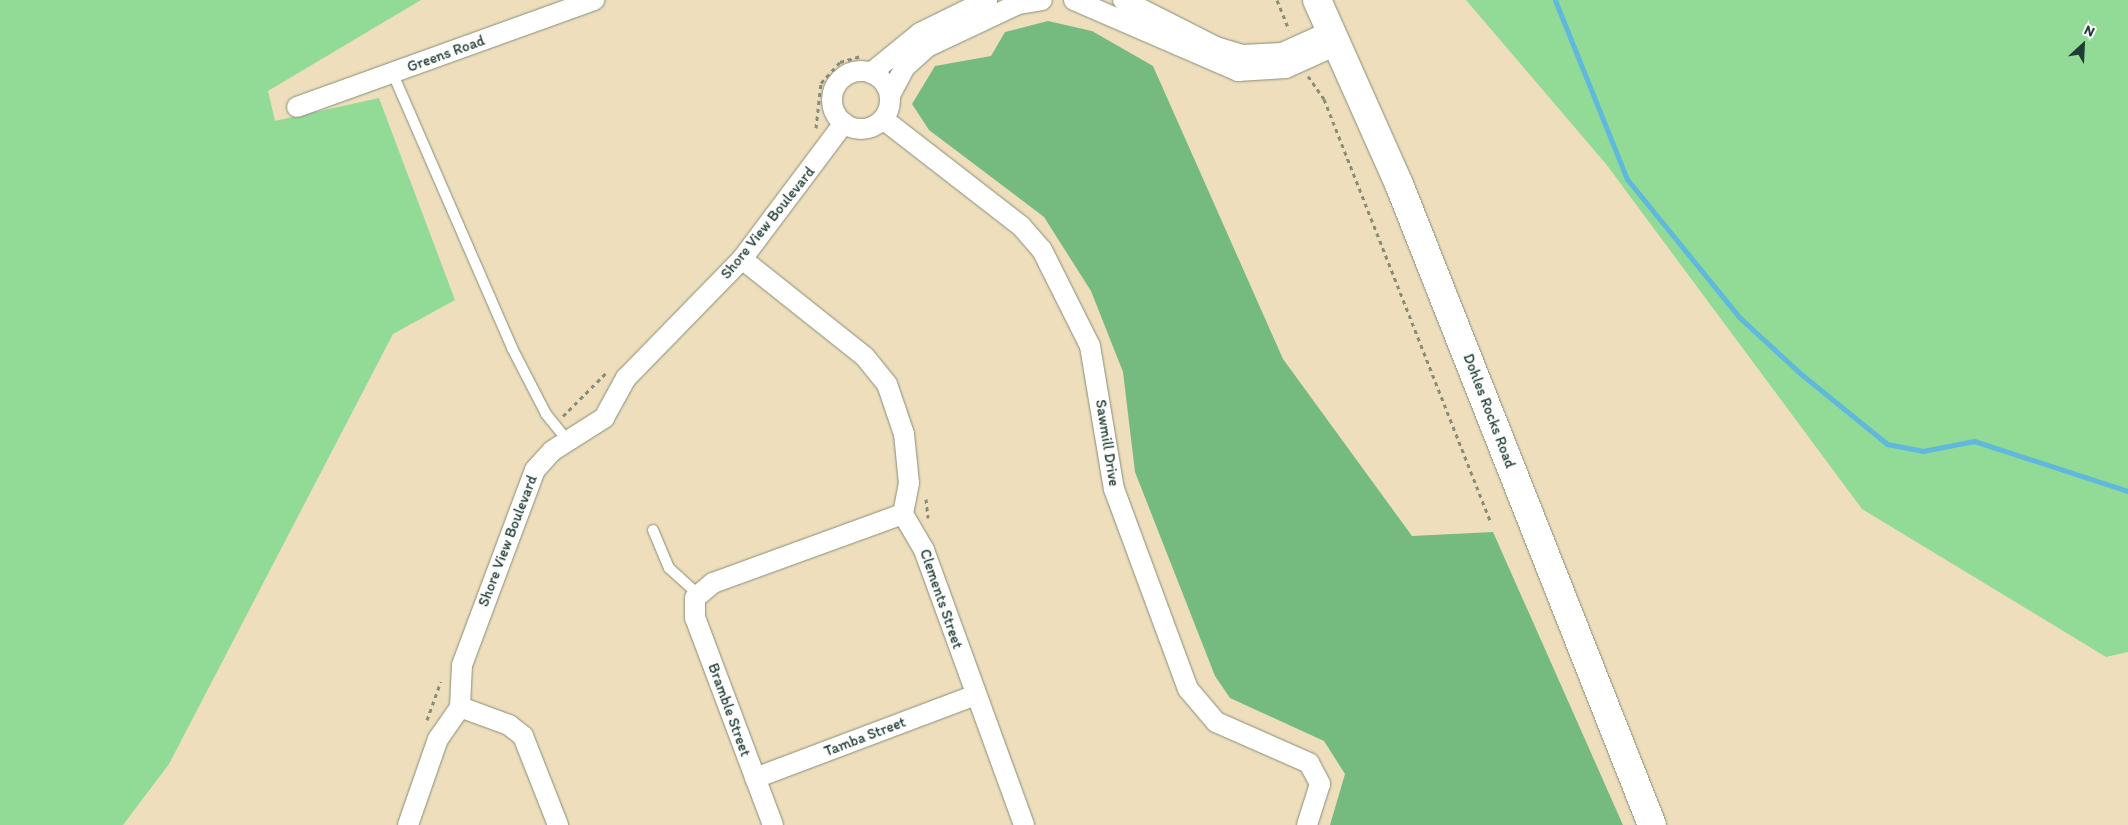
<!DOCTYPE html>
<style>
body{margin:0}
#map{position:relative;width:2128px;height:825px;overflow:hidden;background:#eedebc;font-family:Itim,sans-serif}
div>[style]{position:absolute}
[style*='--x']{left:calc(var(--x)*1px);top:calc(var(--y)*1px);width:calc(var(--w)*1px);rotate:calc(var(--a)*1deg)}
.green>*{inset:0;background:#92db97}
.forest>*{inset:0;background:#75bb80}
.stream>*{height:5px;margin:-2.5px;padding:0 2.5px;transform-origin:2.5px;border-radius:2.5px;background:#60b8dd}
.path>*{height:3px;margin-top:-1.5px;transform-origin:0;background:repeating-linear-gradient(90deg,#868e78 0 4px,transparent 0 8px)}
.roads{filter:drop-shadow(0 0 1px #868e78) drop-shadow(0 0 1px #868e78)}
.lane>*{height:10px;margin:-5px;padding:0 5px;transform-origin:5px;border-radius:5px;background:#fff}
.street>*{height:20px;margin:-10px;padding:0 10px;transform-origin:10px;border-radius:10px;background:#fff}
.street>.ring{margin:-10px;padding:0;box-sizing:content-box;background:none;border:20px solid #fff;border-radius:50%}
.secondary>*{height:28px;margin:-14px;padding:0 14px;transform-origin:14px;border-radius:14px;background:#fff}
span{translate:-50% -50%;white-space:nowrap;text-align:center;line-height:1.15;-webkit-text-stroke:4px #fff;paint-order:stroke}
.street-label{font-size:15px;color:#1f3d34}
.north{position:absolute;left:2058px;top:20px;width:50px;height:50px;-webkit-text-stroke:4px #fff;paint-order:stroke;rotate:25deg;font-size:14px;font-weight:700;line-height:20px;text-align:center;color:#1f3d34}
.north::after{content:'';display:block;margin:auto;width:18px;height:22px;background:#1f3d34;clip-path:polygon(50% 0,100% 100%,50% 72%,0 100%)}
</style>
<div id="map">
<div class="green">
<i style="clip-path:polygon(0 0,421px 0,268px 91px,275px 121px,379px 98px,455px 300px,393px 334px,169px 764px,123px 825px,0 825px)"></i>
<i style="clip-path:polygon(1466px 0,2128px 0,2128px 652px,2106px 657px,1862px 509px,1606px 164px)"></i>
</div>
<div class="forest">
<i style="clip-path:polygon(1048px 21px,1092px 31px,1153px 66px,1283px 359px,1412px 536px,1493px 532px,1623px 825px,1330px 825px,1345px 774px,1324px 741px,1230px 698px,1215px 676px,1135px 472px,1123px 372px,1091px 291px,1044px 217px,929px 130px,912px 104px,935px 66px,991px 56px,1005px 32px)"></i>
</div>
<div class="stream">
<i style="--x:1555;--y:0;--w:193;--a:68.1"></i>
<i style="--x:1627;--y:179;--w:178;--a:50.9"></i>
<i style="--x:1739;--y:317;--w:84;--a:42.6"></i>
<i style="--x:1801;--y:374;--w:111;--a:39.1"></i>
<i style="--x:1887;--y:444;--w:37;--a:11"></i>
<i style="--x:1923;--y:451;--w:52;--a:-11.1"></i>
<i style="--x:1974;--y:441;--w:162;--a:18"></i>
</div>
<div class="path">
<i style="--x:1277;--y:0;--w:32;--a:68"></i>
<i style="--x:1308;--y:76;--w:28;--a:55"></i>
<i style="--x:1324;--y:99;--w:455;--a:68.5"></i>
<i style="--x:816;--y:128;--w:45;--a:-83.7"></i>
<i style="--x:821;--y:83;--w:28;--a:-48"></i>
<i style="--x:840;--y:62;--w:22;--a:-16"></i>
<i style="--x:563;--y:416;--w:62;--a:-45"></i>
<i style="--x:926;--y:499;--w:19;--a:84"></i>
<i style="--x:427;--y:720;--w:41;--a:-70.3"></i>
</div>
<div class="roads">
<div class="lane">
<i style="--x:393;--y:74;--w:299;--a:66.5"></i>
<i style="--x:512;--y:348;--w:74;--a:62.7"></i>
<i style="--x:546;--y:414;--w:33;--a:51"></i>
<i style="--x:653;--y:530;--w:41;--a:67.2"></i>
<i style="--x:669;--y:568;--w:39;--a:42"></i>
</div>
<div class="street">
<i style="--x:1074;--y:0;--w:179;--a:23.4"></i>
<i style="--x:1238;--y:71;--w:48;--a:-3.6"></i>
<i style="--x:1286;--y:68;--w:56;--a:-24.3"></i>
<i style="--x:1123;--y:0;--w:104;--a:26.8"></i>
<i style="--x:1216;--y:47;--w:27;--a:17"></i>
<i style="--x:1242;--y:55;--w:40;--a:-2.9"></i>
<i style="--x:1282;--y:53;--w:54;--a:-24.2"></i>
<i class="ring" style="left:832px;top:71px;width:38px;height:38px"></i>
<i style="--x:871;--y:73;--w:63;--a:-39.2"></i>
<i style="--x:920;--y:33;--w:75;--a:-26.2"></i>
<i style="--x:890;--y:95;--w:32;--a:-62"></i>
<i style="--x:905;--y:67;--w:30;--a:-42"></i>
<i style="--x:927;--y:47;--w:101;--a:-25.3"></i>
<i style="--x:1018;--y:4;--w:24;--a:-9"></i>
<i style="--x:297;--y:107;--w:316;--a:-19.8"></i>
<i style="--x:883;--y:119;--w:175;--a:37.8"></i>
<i style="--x:1021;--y:226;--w:32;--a:49"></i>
<i style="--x:1042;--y:250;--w:107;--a:63.4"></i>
<i style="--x:1090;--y:346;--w:145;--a:80.5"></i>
<i style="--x:1114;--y:489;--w:213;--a:69.7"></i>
<i style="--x:1188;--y:689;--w:43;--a:49.7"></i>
<i style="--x:1216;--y:722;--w:102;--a:23.8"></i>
<i style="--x:1309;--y:763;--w:24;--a:62"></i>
<i style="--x:1320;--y:784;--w:43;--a:107.6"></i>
<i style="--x:742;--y:259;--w:157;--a:38.5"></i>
<i style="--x:865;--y:357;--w:35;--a:51"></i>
<i style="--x:887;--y:384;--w:53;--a:71.2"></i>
<i style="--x:904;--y:434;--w:49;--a:84.2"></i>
<i style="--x:909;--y:483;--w:32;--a:101"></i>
<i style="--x:903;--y:514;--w:42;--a:59.7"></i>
<i style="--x:924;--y:550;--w:293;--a:70"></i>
<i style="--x:460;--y:707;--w:52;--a:20.2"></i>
<i style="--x:509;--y:725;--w:18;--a:38"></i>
<i style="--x:523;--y:736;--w:96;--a:68.5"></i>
<i style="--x:755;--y:778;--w:236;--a:-20.6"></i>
<i style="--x:408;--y:825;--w:91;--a:-70.8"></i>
<i style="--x:438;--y:739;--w:39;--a:-55"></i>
<i style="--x:460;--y:707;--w:42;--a:-87.3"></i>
<i style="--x:462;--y:665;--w:208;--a:-69.5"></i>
<i style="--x:535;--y:470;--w:25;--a:-48"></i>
<i style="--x:552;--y:451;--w:62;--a:-32.4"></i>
<i style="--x:604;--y:418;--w:46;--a:-61.2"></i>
<i style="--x:626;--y:378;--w:166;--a:-45.7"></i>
<i style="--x:742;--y:259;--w:170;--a:-53.1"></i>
<i style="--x:773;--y:825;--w:221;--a:-110.6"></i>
<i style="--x:695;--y:618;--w:20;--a:-90"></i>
<i style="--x:695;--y:598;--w:23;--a:-40"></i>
<i style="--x:713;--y:583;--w:202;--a:-20"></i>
</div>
<div class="secondary">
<i style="--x:1317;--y:0;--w:201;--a:66"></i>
<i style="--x:1399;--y:184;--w:689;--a:68.46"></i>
</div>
</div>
<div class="street-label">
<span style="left:446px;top:54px;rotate:-20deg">Greens Road</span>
<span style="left:768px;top:223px;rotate:-51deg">Shore View Boulevard</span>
<span style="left:1489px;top:411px;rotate:69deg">Dohles Rocks Road</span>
<span style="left:1107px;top:443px;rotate:81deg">Sawmill Drive</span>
<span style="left:508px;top:541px;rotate:-69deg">Shore View Boulevard</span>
<span style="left:941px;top:599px;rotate:71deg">Clements Street</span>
<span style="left:729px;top:710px;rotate:70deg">Bramble Street</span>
<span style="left:865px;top:737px;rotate:-21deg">Tamba Street</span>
</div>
<div class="north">N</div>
</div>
